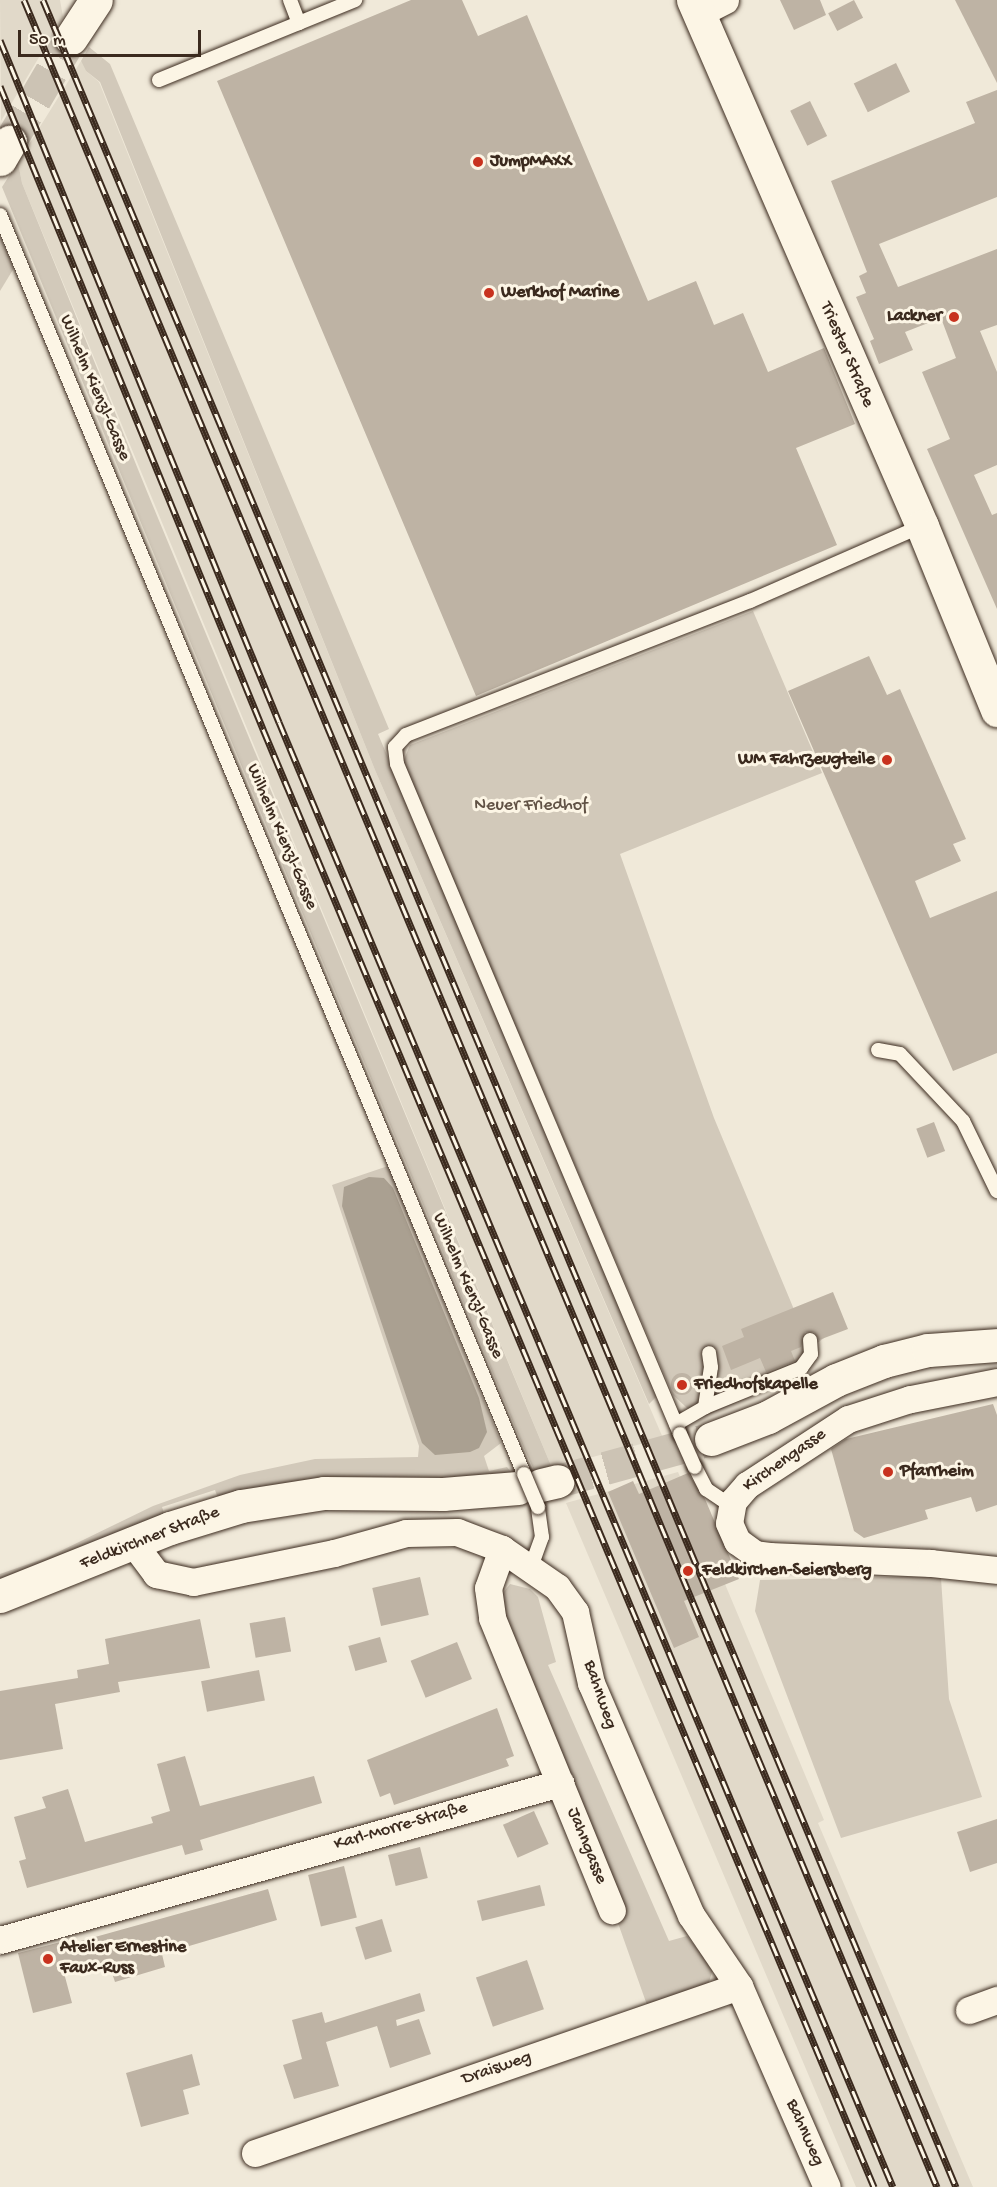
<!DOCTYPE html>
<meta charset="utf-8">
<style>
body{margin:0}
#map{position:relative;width:997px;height:2187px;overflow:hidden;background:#f0e9d9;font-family:"Gochi Hand",sans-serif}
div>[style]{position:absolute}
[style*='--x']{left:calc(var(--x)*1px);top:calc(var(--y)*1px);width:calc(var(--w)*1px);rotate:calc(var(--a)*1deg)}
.built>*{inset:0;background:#e1d9c9}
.green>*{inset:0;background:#d2c9ba}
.water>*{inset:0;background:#aaa091}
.building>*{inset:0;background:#beb3a4;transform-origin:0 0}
.round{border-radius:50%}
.secondary-tunnel>*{height:33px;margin-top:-16.5px;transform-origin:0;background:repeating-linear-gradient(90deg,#ccc3b4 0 33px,transparent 0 49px)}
.primary-tunnel>*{height:33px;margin-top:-16.5px;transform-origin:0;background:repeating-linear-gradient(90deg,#ccc3b4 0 33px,transparent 0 49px)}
.roads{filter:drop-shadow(0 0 2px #3b2a1e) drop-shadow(0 0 2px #3b2a1e)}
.lane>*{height:14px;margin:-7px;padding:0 7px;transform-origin:7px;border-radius:7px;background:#fcf5e5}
.street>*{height:27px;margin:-13.5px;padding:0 13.5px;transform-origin:13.5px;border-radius:13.5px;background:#fcf5e5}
.secondary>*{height:33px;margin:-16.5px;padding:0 16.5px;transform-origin:16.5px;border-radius:16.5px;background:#fcf5e5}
.primary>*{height:33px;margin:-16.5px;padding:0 16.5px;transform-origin:16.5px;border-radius:16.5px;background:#fcf5e5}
.rail>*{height:7px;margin-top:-3.5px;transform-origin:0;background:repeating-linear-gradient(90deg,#fcf5e5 0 14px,#3b2a1e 0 28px);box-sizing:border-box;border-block:2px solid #3b2a1e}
.bridges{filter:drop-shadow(0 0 2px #3b2a1e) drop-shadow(0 0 2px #3b2a1e)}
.lane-bridge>*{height:14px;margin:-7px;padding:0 7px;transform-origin:7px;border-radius:7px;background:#fcf5e5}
.dots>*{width:16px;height:16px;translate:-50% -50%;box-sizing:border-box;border:3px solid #fcf5e5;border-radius:50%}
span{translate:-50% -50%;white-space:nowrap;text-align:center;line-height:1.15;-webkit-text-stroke:6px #fcf5e5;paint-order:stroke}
.poi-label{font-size:18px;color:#3b2a1e;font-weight:700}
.left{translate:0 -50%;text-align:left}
.right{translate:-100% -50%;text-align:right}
.street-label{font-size:18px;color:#3b2a1e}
.park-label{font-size:18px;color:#615245}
.scale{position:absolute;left:18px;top:30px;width:183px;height:27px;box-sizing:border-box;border:3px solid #3b2a1e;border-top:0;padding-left:8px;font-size:18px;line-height:21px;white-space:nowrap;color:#3b2a1e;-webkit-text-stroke:4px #fcf5e5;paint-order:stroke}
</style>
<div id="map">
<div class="built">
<i style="clip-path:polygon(0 0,60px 0,63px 17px,1px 121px)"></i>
<i style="clip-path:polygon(81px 61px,86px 71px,99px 82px,375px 770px,663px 1438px,552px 1468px,22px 183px,18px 162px)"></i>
<i style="clip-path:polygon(678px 1472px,824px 1820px,818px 1823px,973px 2187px,856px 2187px,566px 1503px)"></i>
</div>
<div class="green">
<i style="clip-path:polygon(89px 47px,110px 64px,389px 729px,378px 734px,656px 1387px,656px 1397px,649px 1404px,375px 770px,100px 82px,86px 71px,81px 61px)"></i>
<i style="clip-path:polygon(18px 162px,22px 183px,148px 494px,552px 1468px,535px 1472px,523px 1446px,2px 187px)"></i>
<i style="clip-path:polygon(0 236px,14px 268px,0 291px)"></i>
<i style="clip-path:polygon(753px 611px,822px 773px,620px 854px,714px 1118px,803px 1331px,819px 1325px,824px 1338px,799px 1357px,805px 1372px,699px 1419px,673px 1395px,403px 762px,410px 745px)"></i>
<i style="clip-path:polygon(388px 1166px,501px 1443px,484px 1456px,489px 1471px,507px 1467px,513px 1475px,218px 1498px,215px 1490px,162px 1507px,165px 1516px,0 1582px,0 1574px,46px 1558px,153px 1506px,240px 1475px,315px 1459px,418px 1457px,419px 1446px,332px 1185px)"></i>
<i style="clip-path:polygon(931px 1576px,941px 1578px,949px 1699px,982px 1797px,841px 1838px,755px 1611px,760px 1580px)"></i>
<i style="clip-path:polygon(510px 1584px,530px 1589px,538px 1597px,556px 1662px,548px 1665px,669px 1941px,687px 1936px,713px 1969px,709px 1982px,689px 1994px,647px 2005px,568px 1782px,497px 1601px)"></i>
</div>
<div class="water">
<i style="clip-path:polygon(369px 1177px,384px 1178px,393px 1188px,479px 1398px,487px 1432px,479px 1448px,470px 1452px,435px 1455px,422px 1443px,342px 1206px,344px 1187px)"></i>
</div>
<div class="building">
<i style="clip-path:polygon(411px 0,462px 0,478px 36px,527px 15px,648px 301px,696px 281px,714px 325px,743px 313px,768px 372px,824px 348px,855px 424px,796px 448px,837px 545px,476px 696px,217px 81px)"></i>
<i style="clip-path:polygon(780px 0,820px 0,826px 15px,794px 30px)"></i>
<i style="left:854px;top:0;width:20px;height:29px;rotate:63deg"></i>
<i style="clip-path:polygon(955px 0,997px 0,997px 83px)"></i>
<i style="left:896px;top:63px;width:32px;height:47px;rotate:64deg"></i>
<i style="clip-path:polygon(997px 90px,997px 197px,879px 244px,898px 287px,997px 249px,997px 325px,980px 331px,997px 372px,997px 465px,974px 475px,992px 515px,997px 513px,997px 609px,927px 449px,950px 439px,922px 372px,956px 358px,941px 318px,905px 332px,913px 350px,879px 364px,870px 341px,874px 339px,856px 297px,866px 293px,859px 276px,867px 272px,831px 181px,975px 123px,966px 102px)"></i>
<i style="left:810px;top:101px;width:39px;height:22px;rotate:64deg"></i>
<i style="clip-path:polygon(869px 656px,887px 695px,900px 689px,966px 839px,953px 844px,961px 861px,915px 881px,930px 918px,997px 891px,997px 1053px,953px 1071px,788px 691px)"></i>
<i style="left:934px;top:1122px;width:31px;height:19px;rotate:69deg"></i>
<i style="clip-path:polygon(833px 1292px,848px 1329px,819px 1340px,814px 1332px,805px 1332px,801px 1347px,791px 1351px,795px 1361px,766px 1372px,760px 1358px,731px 1370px,722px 1346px,744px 1337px,741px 1329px)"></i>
<i class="round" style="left:671px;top:1373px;width:22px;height:22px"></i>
<i style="clip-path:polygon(993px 1404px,997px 1415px,997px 1505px,976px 1512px,971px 1497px,925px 1510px,928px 1519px,864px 1538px,854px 1531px,831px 1449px,846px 1439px)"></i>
<i style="clip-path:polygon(688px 1473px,705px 1499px,739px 1579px,684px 1601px,699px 1637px,674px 1648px,608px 1492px,633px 1481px,639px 1494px)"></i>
<i style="left:420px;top:1577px;width:39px;height:49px;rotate:77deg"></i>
<i style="left:285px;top:1617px;width:35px;height:36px;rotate:80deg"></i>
<i style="clip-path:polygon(200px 1619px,210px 1668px,118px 1682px,120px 1692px,55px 1704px,63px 1749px,0 1760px,0 1691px,78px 1678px,77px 1670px,109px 1664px,105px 1639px)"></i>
<i style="left:380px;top:1637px;width:26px;height:33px;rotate:74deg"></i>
<i style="left:457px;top:1642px;width:40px;height:50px;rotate:68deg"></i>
<i style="left:259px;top:1670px;width:31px;height:59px;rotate:79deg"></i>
<i style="clip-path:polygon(497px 1708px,514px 1756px,506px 1759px,509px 1766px,394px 1805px,390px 1793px,380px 1797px,367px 1760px)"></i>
<i style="clip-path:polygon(185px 1756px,200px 1806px,314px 1776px,322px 1803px,200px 1840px,203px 1850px,185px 1855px,182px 1845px,27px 1888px,19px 1861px,26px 1859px,14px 1817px,46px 1808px,42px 1797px,68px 1789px,85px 1842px,153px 1823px,151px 1817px,170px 1811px,157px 1764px)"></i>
<i style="left:534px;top:1811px;width:36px;height:34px;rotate:66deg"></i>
<i style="clip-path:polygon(997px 1819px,997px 1863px,970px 1872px,957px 1832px)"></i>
<i style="left:420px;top:1847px;width:32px;height:33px;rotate:76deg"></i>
<i style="left:344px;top:1866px;width:53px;height:37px;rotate:76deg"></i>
<i style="left:540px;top:1885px;width:21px;height:65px;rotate:76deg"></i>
<i style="clip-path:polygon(268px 1889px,277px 1920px,162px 1954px,165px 1967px,115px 1982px,108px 1961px,64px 1973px,72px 2003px,33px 2013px,18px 1953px,76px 1938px,77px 1942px)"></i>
<i style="left:382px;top:1919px;width:34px;height:28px;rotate:73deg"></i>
<i style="left:527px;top:1960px;width:52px;height:54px;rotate:71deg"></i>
<i style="clip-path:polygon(420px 1993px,425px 2011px,396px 2020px,397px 2026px,419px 2019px,431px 2054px,390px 2068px,377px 2026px,326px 2042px,339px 2086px,294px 2099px,283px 2065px,302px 2059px,292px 2020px,322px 2012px,325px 2023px)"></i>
<i style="clip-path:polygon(192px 2054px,200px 2085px,183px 2090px,189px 2114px,141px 2127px,126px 2073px)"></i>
</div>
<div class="secondary-tunnel">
<i style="--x:558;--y:1481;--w:159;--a:-15.4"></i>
</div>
<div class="primary-tunnel">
<i style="--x:10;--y:142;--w:121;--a:-59.6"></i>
</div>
<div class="roads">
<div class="lane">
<i style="--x:290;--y:0;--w:25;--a:69"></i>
<i style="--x:159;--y:80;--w:212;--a:-22.2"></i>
<i style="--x:0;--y:215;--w:1364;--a:67.4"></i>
<i style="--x:878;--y:1050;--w:22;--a:10"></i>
<i style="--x:900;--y:1054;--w:92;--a:46.8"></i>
<i style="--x:963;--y:1121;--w:78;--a:64.1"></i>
<i style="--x:705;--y:1407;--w:40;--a:-81.5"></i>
<i style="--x:711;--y:1367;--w:14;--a:-98"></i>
<i style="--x:676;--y:1424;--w:34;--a:-30"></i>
<i style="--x:705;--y:1407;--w:104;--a:-22.1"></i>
<i style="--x:801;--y:1368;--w:17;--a:-54"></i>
<i style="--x:811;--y:1354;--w:14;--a:-94"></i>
<i style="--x:680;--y:1434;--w:727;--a:-112.9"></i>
<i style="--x:397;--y:764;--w:17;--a:-97"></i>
<i style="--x:395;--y:747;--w:16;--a:-47"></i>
<i style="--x:406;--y:735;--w:369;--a:-21.3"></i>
<i style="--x:750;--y:601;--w:188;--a:-23.6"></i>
<i style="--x:695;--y:1467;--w:25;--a:63"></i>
<i style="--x:706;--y:1489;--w:30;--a:34"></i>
<i style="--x:531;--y:1567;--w:32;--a:-70"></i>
<i style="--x:542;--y:1537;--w:30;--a:-98"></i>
</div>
<div class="street">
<i style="--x:700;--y:13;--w:28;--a:-27"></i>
<i style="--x:997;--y:1382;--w:89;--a:168.9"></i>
<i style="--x:910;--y:1399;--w:65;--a:162.1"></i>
<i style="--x:848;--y:1419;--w:121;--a:146.8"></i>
<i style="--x:747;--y:1485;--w:21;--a:131"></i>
<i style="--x:733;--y:1501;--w:22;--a:100"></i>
<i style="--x:729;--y:1523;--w:20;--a:66"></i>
<i style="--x:737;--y:1541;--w:22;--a:36"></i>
<i style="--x:755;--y:1554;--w:14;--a:8"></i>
<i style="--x:769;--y:1556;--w:162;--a:2.5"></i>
<i style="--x:931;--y:1563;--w:66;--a:6.1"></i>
<i style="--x:133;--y:1543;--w:39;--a:53"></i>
<i style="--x:156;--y:1574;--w:38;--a:12"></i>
<i style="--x:193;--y:1582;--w:144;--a:-11.6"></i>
<i style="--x:334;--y:1553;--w:75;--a:-15.5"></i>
<i style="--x:406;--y:1533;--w:51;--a:-1.1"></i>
<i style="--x:457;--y:1532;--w:48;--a:20.7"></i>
<i style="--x:502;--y:1549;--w:67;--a:34.6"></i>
<i style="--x:557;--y:1587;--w:31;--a:54"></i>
<i style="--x:575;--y:1612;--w:73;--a:77.3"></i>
<i style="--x:591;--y:1683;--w:253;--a:66.7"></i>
<i style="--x:691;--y:1915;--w:86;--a:55.9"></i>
<i style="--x:739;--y:1986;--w:219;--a:66.4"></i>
<i style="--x:502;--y:1549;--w:41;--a:109.7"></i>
<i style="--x:488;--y:1588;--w:30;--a:82"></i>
<i style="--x:492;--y:1618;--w:316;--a:67.7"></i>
<i style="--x:0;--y:1940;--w:582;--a:-15.66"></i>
<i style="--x:969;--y:2010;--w:30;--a:-20"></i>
<i style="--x:255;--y:2153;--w:512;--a:-19.04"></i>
</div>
<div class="secondary">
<i style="--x:693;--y:0;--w:574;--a:66.47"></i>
<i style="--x:922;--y:526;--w:199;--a:67.8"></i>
<i style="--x:711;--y:1439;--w:61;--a:-21.1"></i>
<i style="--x:768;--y:1417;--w:77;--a:-28.6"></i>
<i style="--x:836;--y:1380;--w:52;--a:-21.6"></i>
<i style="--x:884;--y:1361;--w:45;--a:-14"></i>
<i style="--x:928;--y:1350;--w:69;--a:-4.1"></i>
<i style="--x:541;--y:1485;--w:17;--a:-13"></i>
<i style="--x:0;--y:1596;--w:183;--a:-21.8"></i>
<i style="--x:170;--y:1528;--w:74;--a:-17.2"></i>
<i style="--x:241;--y:1506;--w:84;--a:-8.9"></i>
<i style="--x:324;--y:1493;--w:119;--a:0.5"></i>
<i style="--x:443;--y:1494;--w:75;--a:-4.6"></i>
</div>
<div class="primary">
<i style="--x:71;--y:38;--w:45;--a:-56.7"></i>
<i style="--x:0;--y:159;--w:20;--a:-60"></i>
</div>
</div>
<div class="rail">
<i style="--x:24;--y:0;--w:2370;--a:67.34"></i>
<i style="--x:43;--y:0;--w:2370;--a:67.34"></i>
<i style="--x:0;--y:40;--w:737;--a:67.75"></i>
<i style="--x:279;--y:722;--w:1588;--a:67.26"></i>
<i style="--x:0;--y:86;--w:695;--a:67.75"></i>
<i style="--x:263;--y:729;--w:1581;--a:67.26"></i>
</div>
<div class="bridges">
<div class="lane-bridge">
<i style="--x:680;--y:1434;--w:36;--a:66"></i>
<i style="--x:524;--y:1474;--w:36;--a:67"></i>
</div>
</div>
<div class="dots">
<i style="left:478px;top:162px;background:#c8321e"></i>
<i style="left:489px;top:293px;background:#c8321e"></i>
<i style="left:954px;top:317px;background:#c8321e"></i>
<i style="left:887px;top:760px;background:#c8321e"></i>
<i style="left:682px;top:1385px;background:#c8321e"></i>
<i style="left:888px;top:1472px;background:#c8321e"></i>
<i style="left:688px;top:1571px;background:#c8321e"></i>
<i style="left:48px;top:1959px;background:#c8321e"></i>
</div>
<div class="poi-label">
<span class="left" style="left:490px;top:162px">JumpMAXX</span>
<span class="left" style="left:501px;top:293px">Werkhof Marine</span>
<span class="right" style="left:942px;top:317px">Lackner</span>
<span class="right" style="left:875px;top:760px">WM Fahrzeugteile</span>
<span class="left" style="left:694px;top:1385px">Friedhofskapelle</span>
<span class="left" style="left:900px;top:1472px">Pfarrheim</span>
<span class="left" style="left:702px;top:1571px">Feldkirchen-Seiersberg</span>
<span class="left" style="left:60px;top:1959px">Atelier Ernestine<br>Faux-Russ</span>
</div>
<div class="street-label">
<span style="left:846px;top:355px;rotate:67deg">Triester Straße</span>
<span style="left:94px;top:388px;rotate:67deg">Wilhelm Kienzl-Gasse</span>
<span style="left:281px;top:837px;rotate:67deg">Wilhelm Kienzl-Gasse</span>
<span style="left:467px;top:1286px;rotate:67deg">Wilhelm Kienzl-Gasse</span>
<span style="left:785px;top:1461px;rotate:-35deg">Kirchengasse</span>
<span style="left:150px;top:1539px;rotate:-21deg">Feldkirchner Straße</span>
<span style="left:599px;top:1695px;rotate:71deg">Bahnweg</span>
<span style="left:401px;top:1827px;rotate:-16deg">Karl-Morre-Straße</span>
<span style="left:586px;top:1846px;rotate:68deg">Jahngasse</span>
<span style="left:497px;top:2069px;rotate:-19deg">Draisweg</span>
<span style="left:804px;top:2133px;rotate:66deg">Bahnweg</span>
</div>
<div class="park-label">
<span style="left:531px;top:806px">Neuer Friedhof</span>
</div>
<div class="scale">50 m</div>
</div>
